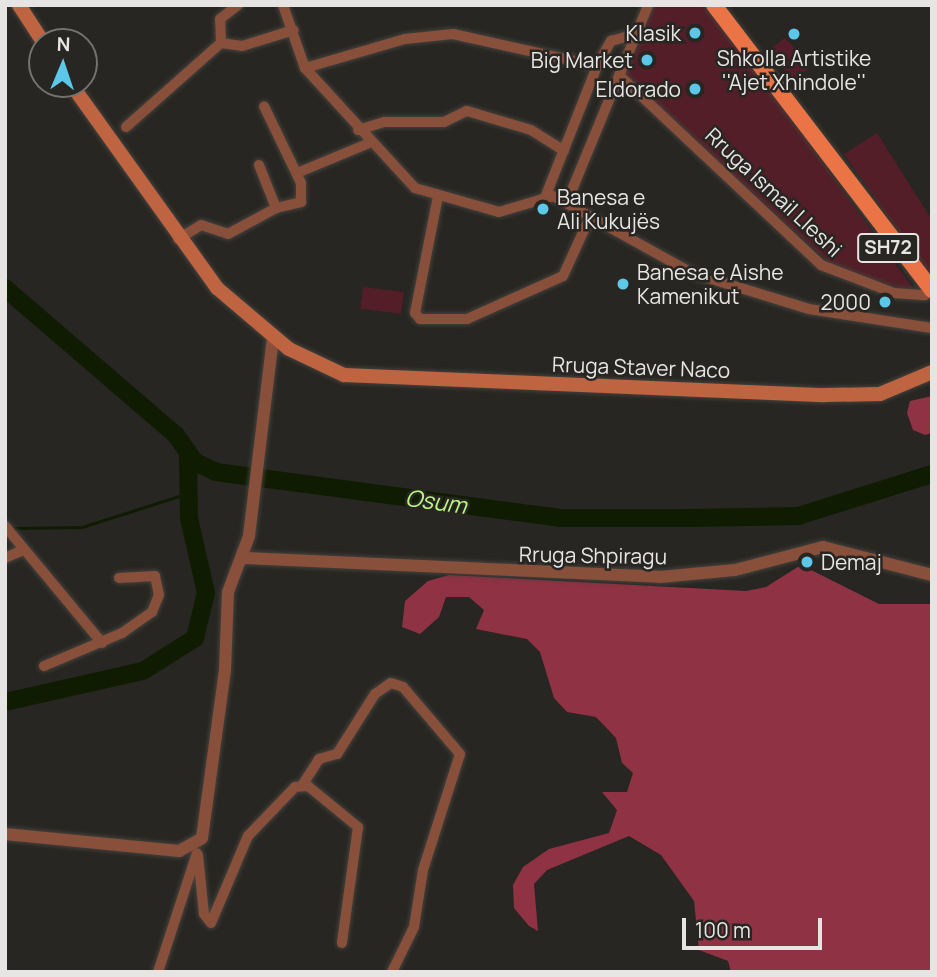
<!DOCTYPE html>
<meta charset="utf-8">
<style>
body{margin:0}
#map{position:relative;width:937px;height:977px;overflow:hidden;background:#282622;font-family:Manrope,sans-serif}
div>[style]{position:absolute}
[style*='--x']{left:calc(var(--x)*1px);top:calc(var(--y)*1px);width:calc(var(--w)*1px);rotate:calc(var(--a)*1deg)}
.green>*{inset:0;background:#531e27;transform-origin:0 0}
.forest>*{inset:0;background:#8f3244}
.stream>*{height:2.5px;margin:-1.25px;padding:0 1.25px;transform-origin:1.25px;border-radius:1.25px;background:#0f1c02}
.river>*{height:18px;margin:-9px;padding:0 9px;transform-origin:9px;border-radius:9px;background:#0f1c02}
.roads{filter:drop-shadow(0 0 2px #43413d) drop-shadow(0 0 2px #43413d)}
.minor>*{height:10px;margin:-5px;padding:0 5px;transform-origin:5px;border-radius:5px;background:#884f3a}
.tertiary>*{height:12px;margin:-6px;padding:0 6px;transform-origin:6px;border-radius:6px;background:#884f3a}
.secondary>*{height:14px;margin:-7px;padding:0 7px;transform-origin:7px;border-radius:7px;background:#bf6441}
.primary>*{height:16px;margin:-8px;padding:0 8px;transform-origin:8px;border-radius:8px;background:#ea7445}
.dots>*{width:19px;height:19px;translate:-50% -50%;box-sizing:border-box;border:4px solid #282622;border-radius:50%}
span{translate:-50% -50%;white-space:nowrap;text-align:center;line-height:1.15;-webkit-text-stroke:5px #282622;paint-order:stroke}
.shield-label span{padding:2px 5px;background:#282622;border:2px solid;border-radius:5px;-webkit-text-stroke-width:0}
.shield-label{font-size:19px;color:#e6e5e3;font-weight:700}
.poi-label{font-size:21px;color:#e6e5e3}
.right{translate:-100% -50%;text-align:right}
.left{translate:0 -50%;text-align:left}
.street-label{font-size:21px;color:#e6e5e3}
.water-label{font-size:23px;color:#bbf583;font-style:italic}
.frame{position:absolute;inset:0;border:7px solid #e6e5e3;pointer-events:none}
.north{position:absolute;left:28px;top:28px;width:70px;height:70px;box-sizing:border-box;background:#282622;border:2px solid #74726f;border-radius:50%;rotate:2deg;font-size:19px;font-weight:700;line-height:28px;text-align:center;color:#e6e5e3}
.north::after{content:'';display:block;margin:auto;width:24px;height:32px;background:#5cc7e8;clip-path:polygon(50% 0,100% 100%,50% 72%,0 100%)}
.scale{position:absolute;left:682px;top:918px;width:140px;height:32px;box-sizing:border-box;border:4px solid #e6e5e3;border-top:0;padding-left:9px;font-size:21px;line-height:24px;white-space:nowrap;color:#e6e5e3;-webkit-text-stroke:5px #282622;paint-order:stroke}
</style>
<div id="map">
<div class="green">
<i style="clip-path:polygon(652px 5px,709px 5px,915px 291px,838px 271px,624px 74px)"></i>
<i style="left:786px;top:37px;width:39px;height:21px;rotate:53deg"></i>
<i style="clip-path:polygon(877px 133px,932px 220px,932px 279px,844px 154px)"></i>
<i style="left:363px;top:287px;width:41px;height:22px;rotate:7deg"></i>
</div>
<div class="forest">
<i style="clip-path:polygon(932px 396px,932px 433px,925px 435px,913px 430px,907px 413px,910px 401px)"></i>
<i style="clip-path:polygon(801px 565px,879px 604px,932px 604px,932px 972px,731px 972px,728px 961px,699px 950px,694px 901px,661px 855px,629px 836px,547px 870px,534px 884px,538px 931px,529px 926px,514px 908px,513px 885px,523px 867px,549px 849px,609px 833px,617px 810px,602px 792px,627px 792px,633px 773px,622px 763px,616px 738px,596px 717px,567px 712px,554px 698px,540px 652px,527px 639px,476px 629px,484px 610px,469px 597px,446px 597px,439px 617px,420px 634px,402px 627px,405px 601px,428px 581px,449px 575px,746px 591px,766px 587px)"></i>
</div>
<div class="stream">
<i style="--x:12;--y:528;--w:70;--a:-0.8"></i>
<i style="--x:82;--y:527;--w:115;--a:-17.7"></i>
</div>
<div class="river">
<i style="--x:5;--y:288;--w:225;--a:40.7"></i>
<i style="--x:176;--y:435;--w:33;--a:55"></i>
<i style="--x:195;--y:462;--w:23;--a:25"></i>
<i style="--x:216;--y:472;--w:346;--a:7.6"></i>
<i style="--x:559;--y:518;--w:128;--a:0"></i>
<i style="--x:687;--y:518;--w:111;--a:-1"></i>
<i style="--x:798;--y:516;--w:140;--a:-17.4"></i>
<i style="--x:5;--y:702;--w:141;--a:-12.7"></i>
<i style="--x:143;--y:671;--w:62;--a:-32.4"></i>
<i style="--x:195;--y:638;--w:46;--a:-76.3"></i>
<i style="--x:206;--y:593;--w:77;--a:-102.8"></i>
<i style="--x:189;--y:518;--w:63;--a:-90.9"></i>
</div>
<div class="roads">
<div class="minor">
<i style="--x:283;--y:5;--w:67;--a:70.8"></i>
<i style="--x:305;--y:68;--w:163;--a:47.5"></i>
<i style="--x:415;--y:188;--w:87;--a:15.9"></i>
<i style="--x:499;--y:212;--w:56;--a:-16.5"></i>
<i style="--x:553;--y:196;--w:159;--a:29"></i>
<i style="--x:692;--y:273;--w:122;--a:17.1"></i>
<i style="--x:809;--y:309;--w:124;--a:8.8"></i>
<i style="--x:221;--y:43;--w:21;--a:8"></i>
<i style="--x:242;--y:46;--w:54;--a:-17.1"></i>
<i style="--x:305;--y:68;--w:104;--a:-16.2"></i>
<i style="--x:405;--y:39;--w:48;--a:-5.9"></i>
<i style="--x:453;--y:34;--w:148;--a:12.5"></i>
<i style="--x:597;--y:66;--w:29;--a:-61"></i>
<i style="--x:611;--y:41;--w:26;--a:-16"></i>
<i style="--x:619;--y:75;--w:277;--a:43.2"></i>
<i style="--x:821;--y:265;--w:78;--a:21"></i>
<i style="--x:894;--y:293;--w:31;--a:4"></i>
<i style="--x:126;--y:127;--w:127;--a:-41.5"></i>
<i style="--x:221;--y:43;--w:24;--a:-92"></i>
<i style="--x:220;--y:19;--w:23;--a:-38"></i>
<i style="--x:358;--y:130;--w:28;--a:-17"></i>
<i style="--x:385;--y:122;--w:59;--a:0"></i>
<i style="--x:444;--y:122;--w:25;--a:-26"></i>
<i style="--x:467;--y:111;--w:67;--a:16.5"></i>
<i style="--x:531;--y:130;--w:39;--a:32"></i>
<i style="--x:259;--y:165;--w:46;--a:68.4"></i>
<i style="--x:276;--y:208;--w:26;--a:-13"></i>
<i style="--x:301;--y:202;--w:19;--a:-90"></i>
<i style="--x:301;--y:183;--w:85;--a:-115.7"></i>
<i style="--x:297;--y:173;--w:81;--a:-22.5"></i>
<i style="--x:546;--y:195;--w:139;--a:-68.4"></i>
<i style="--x:438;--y:196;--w:119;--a:101.1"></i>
<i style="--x:415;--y:313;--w:8;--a:50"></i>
<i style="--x:420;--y:319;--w:47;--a:0"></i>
<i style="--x:467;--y:319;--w:105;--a:-24.1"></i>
<i style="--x:563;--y:276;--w:65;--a:-65.4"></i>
<i style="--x:567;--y:202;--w:213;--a:-67.6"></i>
<i style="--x:178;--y:239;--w:27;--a:-31"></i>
<i style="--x:201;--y:225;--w:28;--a:18"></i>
<i style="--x:228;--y:234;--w:55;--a:-28.4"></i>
<i style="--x:5;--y:526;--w:152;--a:50.3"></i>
<i style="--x:5;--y:558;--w:17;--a:-24"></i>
<i style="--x:44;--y:666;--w:85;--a:-22.9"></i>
<i style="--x:122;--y:633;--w:37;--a:-35"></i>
<i style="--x:152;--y:612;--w:18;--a:-68"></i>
<i style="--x:159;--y:595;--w:19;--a:-102"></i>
<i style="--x:155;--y:576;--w:36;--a:177"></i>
<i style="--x:303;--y:784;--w:30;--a:-57"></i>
<i style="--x:319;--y:759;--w:19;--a:-16"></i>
<i style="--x:337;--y:754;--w:71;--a:-57.7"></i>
<i style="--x:375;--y:694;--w:19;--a:-35"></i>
<i style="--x:391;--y:683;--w:13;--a:18"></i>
<i style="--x:403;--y:687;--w:88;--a:49.6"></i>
<i style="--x:460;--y:754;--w:122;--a:107.7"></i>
<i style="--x:423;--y:870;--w:58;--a:99"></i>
<i style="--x:414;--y:927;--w:50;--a:116.1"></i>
<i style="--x:198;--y:855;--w:59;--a:84.2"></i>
<i style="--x:204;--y:914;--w:11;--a:52"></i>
<i style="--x:211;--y:923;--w:95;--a:-67"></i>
<i style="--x:248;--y:836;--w:68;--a:-46.2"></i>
<i style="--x:295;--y:787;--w:13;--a:-4"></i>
<i style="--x:308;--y:786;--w:65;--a:39.4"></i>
<i style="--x:358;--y:827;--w:117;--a:97.9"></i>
<i style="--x:158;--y:972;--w:125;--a:-71.9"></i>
</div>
<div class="tertiary">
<i style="--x:245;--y:558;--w:415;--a:2.6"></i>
<i style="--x:660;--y:577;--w:75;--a:-5.3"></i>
<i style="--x:735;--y:570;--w:91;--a:-14.6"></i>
<i style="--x:823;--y:547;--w:113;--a:14.4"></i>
<i style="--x:5;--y:834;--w:175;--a:5.6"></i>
<i style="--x:179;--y:851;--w:26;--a:-29"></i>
<i style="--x:202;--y:838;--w:170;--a:-82.2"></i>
<i style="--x:225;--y:670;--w:78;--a:-87.8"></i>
<i style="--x:228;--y:592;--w:60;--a:-69.4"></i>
<i style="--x:249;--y:536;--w:200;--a:-83.1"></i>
</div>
<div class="secondary">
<i style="--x:19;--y:5;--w:44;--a:57"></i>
<i style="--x:71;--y:84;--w:251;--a:54.4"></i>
<i style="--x:217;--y:288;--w:94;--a:40.3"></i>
<i style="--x:289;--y:349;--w:61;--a:25.3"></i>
<i style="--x:344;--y:375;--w:481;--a:2.4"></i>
<i style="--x:825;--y:395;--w:55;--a:-1"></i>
<i style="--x:880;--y:394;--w:56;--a:-22.9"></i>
</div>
<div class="primary">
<i style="--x:714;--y:5;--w:359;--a:52.6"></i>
</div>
</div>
<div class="dots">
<i style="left:695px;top:33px;background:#5cc7e8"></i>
<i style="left:794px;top:34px;background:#5cc7e8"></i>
<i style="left:647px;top:60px;background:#5cc7e8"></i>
<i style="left:695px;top:89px;background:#5cc7e8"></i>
<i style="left:543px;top:209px;background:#5cc7e8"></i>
<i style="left:623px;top:284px;background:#5cc7e8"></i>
<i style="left:885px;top:302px;background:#5cc7e8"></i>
<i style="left:807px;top:562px;background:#5cc7e8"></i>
</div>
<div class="shield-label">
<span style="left:888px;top:248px">SH72</span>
</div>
<div class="poi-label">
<span class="right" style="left:681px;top:33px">Klasik</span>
<span style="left:794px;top:70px">Shkolla Artistike<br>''Ajet Xhindole''</span>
<span class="right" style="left:633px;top:60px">Big Market</span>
<span class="right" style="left:681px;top:89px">Eldorado</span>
<span class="left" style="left:557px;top:209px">Banesa e<br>Ali Kukujës</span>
<span class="left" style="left:637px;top:284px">Banesa e Aishe<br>Kamenikut</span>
<span class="right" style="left:871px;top:302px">2000</span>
<span class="left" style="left:821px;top:562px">Demaj</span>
</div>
<div class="street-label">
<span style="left:774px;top:192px;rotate:43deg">Rruga Ismail Lleshi</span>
<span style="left:641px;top:367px;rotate:2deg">Rruga Staver Naco</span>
<span style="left:593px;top:555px;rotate:1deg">Rruga Shpiragu</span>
</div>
<div class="water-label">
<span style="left:436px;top:501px;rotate:8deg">Osum</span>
</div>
<div class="frame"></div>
<div class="north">N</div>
<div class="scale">100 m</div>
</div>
